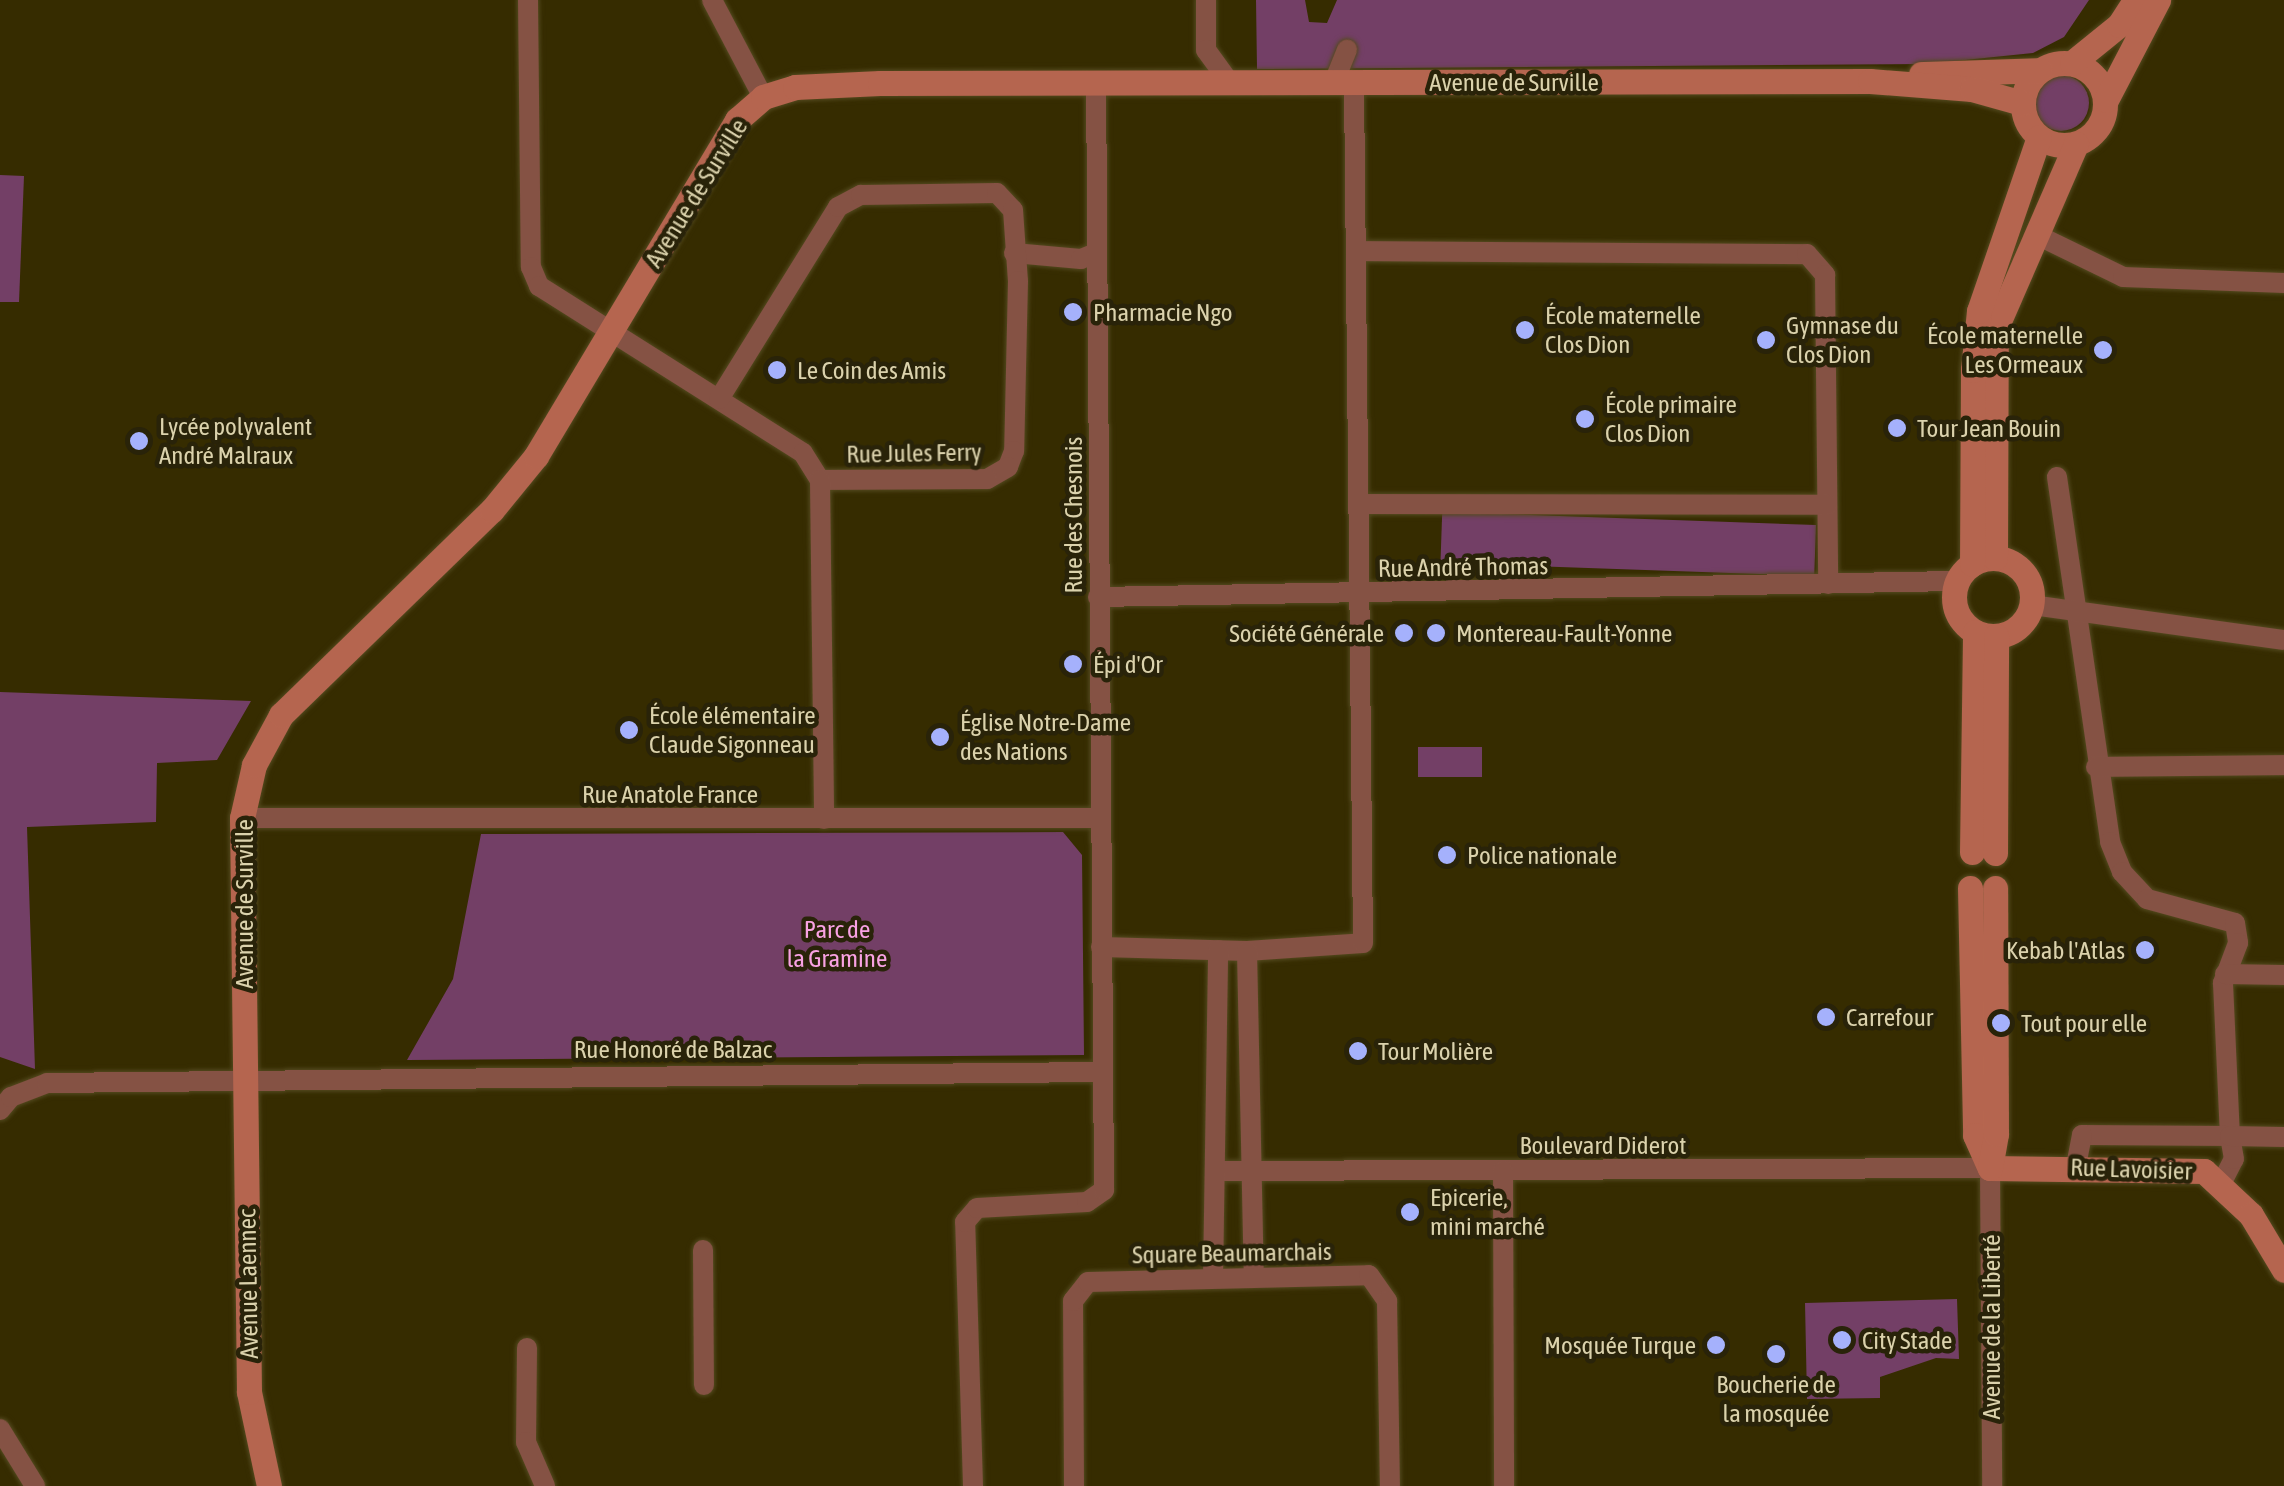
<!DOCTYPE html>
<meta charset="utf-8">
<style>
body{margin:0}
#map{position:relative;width:2284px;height:1486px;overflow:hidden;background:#362c00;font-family:"Asap Condensed",sans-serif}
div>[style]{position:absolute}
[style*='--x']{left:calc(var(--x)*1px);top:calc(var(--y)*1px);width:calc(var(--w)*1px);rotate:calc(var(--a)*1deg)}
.green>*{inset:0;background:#733f66;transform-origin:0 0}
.round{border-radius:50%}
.roads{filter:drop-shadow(0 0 2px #544a1f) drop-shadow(0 0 2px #544a1f)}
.street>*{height:20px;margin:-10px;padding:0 10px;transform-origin:10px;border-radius:10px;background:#855244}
.secondary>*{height:25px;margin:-12.5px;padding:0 12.5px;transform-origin:12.5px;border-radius:12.5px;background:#b5654f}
.secondary>.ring{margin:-12.5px;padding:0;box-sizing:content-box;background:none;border:25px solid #b5654f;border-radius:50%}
.dots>*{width:28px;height:28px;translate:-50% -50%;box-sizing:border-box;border:5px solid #292309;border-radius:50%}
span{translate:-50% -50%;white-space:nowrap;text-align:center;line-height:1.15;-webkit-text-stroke:9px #292309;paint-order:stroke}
.street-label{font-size:25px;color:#dbd2ac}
.poi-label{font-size:25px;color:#dbd2ac}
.left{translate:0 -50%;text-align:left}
.right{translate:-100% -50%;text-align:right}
.park-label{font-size:25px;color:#f9a2e3}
</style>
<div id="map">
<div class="green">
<i style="clip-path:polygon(1256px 0,1305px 0,1309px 22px,1327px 23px,1337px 0,2089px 0,2064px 37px,2033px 53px,1926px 64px,1257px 69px)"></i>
<i class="round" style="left:2033px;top:75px;width:56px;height:56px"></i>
<i style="clip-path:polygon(0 175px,24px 176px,19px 302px,0 302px)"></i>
<i style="left:1816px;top:525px;width:51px;height:374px;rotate:92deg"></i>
<i style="clip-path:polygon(0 692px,251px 701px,217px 760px,157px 763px,156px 822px,27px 827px,35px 1069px,0 1057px)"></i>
<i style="left:1482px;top:747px;width:30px;height:64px;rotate:90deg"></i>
<i style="clip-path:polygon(1063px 832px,1082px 855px,1084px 1055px,407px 1060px,453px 979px,481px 834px)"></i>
<i style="clip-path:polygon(1957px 1299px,1959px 1359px,1936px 1358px,1880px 1377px,1880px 1398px,1807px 1399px,1805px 1303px)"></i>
</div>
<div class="roads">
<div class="street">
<i style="--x:528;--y:0;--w:267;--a:89.4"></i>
<i style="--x:531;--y:267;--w:21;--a:67"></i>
<i style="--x:539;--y:286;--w:312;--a:32.3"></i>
<i style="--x:803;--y:453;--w:32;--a:58"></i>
<i style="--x:712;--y:0;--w:110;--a:62.3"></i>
<i style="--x:1206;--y:0;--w:50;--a:90"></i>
<i style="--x:1206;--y:50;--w:41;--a:54"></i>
<i style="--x:1334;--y:82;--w:35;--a:-68"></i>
<i style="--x:2037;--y:235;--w:96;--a:26"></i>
<i style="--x:2123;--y:277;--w:161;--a:2.1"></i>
<i style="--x:1356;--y:251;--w:451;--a:0.4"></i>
<i style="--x:1807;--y:254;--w:28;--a:49"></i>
<i style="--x:1825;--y:275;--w:309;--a:89.4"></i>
<i style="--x:1014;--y:253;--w:67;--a:5.1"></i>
<i style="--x:1081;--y:259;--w:16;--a:-22"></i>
<i style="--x:719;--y:399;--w:226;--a:-58.2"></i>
<i style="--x:838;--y:207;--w:26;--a:-28"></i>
<i style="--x:861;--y:195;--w:136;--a:-0.8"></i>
<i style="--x:997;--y:193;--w:23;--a:47"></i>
<i style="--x:1013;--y:210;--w:71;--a:86"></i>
<i style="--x:1018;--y:281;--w:170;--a:91.3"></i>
<i style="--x:1014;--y:451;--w:17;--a:111"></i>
<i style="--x:1008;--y:467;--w:24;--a:150"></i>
<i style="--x:987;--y:479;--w:167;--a:179.7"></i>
<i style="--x:820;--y:480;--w:339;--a:89.3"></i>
<i style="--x:2057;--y:477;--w:369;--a:81.7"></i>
<i style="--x:2110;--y:842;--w:32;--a:68"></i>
<i style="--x:2122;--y:872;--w:37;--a:47"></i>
<i style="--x:2147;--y:899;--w:91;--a:15.3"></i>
<i style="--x:2235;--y:923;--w:20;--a:81"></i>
<i style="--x:2238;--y:943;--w:43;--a:110.6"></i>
<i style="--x:2223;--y:983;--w:153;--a:87.4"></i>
<i style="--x:2230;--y:1136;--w:148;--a:-179.6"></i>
<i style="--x:2082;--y:1135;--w:33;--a:101"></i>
<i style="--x:1358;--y:504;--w:469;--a:0.1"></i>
<i style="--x:1098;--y:597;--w:859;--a:-1.07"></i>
<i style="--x:2032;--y:605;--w:254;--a:7.9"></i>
<i style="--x:2096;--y:767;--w:188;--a:-0.6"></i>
<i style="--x:242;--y:818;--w:858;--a:0"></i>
<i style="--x:1101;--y:947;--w:146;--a:1.6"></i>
<i style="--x:1247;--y:951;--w:116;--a:-3.9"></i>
<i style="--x:1363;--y:943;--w:860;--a:-90.6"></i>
<i style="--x:1247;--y:951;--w:327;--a:88.8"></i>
<i style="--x:2225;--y:974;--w:59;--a:1"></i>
<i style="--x:0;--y:1110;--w:17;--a:-50"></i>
<i style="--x:11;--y:1097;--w:39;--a:-21"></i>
<i style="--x:47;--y:1083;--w:1054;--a:-0.6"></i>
<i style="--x:1216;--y:1171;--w:774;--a:-0.22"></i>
<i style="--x:1990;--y:1168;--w:318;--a:89.6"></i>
<i style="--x:1503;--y:1171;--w:315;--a:89.8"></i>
<i style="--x:2220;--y:1186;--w:30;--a:-63"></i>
<i style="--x:2234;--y:1159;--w:23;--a:-100"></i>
<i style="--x:2230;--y:1136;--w:54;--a:1.1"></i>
<i style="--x:703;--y:1250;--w:135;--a:89.6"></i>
<i style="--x:1213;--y:1278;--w:328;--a:-89.1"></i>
<i style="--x:527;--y:1348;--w:94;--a:90.6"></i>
<i style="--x:526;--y:1442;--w:48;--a:66.6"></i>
<i style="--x:0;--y:1429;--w:67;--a:58.4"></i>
<i style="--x:973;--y:1486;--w:264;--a:-91.7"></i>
<i style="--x:965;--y:1222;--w:18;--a:-49"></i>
<i style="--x:977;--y:1208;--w:110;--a:-3.1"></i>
<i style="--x:1087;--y:1202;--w:21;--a:-35"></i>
<i style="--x:1104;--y:1190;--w:1107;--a:-90.41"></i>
<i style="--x:1074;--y:1486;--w:185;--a:-90.3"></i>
<i style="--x:1073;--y:1301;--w:24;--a:-52"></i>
<i style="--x:1088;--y:1282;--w:281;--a:-1.4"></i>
<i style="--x:1369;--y:1275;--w:32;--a:55"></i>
<i style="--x:1387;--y:1301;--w:185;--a:89.1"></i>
</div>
<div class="secondary">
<i class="ring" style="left:2023px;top:63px;width:57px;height:57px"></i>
<i style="--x:2072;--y:63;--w:60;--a:-39"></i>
<i style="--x:2119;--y:25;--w:30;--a:-57"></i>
<i style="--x:1921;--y:74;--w:119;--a:-1.9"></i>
<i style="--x:2106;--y:100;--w:113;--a:-62.5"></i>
<i class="ring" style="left:1954px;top:558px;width:53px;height:53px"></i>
<i style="--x:1995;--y:558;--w:230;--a:-89.8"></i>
<i style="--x:1996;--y:328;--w:201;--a:-66.5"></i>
<i style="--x:1972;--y:564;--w:194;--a:-89.7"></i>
<i style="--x:1973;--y:370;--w:59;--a:-84.2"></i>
<i style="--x:1979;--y:311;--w:184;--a:-71"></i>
<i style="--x:1972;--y:852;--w:220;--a:-89.2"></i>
<i style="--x:1995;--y:853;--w:217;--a:-89.7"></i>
<i style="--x:1970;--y:888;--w:247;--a:88.8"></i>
<i style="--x:1975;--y:1135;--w:36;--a:66"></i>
<i style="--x:1990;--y:1168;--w:214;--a:0.8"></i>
<i style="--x:2204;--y:1171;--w:64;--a:43.1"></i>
<i style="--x:2251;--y:1215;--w:64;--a:59"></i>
<i style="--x:1990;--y:1168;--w:35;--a:-80"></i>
<i style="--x:1996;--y:1134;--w:246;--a:-90.2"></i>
<i style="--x:269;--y:1486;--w:96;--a:-102"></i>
<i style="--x:249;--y:1392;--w:574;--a:-90.7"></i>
<i style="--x:242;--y:818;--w:54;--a:-77.2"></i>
<i style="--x:254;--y:765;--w:57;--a:-61.6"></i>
<i style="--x:281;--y:715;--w:294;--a:-44.2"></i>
<i style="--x:492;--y:510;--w:70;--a:-50.8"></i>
<i style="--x:536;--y:456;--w:392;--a:-59.1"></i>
<i style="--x:737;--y:120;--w:35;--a:-41"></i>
<i style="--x:763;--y:97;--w:34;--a:-17"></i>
<i style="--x:795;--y:87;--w:85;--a:-2.7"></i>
<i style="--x:880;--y:83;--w:990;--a:-0.12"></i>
<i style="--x:1870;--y:81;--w:102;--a:4.5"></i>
<i style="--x:1972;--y:89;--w:52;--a:15.6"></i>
</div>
</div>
<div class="dots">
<i style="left:1073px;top:312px;background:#a5b1fc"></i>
<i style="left:1525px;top:330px;background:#a5b1fc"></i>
<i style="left:1766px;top:340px;background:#a5b1fc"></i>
<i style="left:2103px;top:350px;background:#a5b1fc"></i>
<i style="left:777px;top:370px;background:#a5b1fc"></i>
<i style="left:1585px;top:419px;background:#a5b1fc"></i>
<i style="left:1897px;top:428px;background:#a5b1fc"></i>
<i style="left:139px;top:441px;background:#a5b1fc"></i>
<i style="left:1404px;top:633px;background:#a5b1fc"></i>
<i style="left:1436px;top:633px;background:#a5b1fc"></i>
<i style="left:1073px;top:664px;background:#a5b1fc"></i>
<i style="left:629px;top:730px;background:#a5b1fc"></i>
<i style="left:940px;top:737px;background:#a5b1fc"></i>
<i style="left:1447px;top:855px;background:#a5b1fc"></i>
<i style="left:2145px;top:950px;background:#a5b1fc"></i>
<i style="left:1826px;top:1017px;background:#a5b1fc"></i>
<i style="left:2001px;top:1023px;background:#a5b1fc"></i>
<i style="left:1358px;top:1051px;background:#a5b1fc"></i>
<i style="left:1410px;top:1212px;background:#a5b1fc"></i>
<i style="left:1842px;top:1340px;background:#a5b1fc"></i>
<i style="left:1716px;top:1345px;background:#a5b1fc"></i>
<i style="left:1776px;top:1354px;background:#a5b1fc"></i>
</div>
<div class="street-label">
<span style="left:1514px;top:82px">Avenue de Surville</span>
<span style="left:696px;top:193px;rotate:-58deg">Avenue de Surville</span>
<span style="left:914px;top:453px;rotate:-1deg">Rue Jules Ferry</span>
<span style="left:1073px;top:515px;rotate:-90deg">Rue des Chesnois</span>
<span style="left:1463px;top:567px;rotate:-1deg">Rue André Thomas</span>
<span style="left:670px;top:794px">Rue Anatole France</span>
<span style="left:244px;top:904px;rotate:-90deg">Avenue de Surville</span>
<span style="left:673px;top:1049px">Rue Honoré de Balzac</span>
<span style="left:1603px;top:1145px">Boulevard Diderot</span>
<span style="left:2131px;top:1169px;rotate:2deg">Rue Lavoisier</span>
<span style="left:1232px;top:1253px;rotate:-1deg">Square Beaumarchais</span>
<span style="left:248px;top:1284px;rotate:-91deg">Avenue Laennec</span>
<span style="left:1991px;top:1327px;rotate:-90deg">Avenue de la Liberté</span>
</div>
<div class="poi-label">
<span class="left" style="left:1093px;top:312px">Pharmacie Ngo</span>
<span class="left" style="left:1545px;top:330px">École maternelle<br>Clos Dion</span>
<span class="left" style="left:1786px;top:340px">Gymnase du<br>Clos Dion</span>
<span class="right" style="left:2083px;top:350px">École maternelle<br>Les Ormeaux</span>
<span class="left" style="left:797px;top:370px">Le Coin des Amis</span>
<span class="left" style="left:1605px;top:419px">École primaire<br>Clos Dion</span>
<span class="left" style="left:159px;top:441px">Lycée polyvalent<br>André Malraux</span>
<span class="left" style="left:1917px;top:428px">Tour Jean Bouin</span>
<span class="right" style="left:1384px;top:633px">Société Générale</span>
<span class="left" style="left:1456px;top:633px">Montereau-Fault-Yonne</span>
<span class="left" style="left:1093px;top:664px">Épi d'Or</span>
<span class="left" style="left:649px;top:730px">École élémentaire<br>Claude Sigonneau</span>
<span class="left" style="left:960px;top:737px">Église Notre-Dame<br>des Nations</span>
<span class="left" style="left:1467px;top:855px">Police nationale</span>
<span class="right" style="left:2125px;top:950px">Kebab l'Atlas</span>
<span class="left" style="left:1846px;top:1017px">Carrefour</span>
<span class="left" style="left:2021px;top:1023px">Tout pour elle</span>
<span class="left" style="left:1378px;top:1051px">Tour Molière</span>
<span class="left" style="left:1430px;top:1212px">Epicerie,<br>mini marché</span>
<span class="left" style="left:1862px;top:1340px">City Stade</span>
<span class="right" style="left:1696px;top:1345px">Mosquée Turque</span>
<span style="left:1776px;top:1399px">Boucherie de<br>la mosquée</span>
</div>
<div class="park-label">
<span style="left:837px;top:944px">Parc de<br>la Gramine</span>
</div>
</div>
